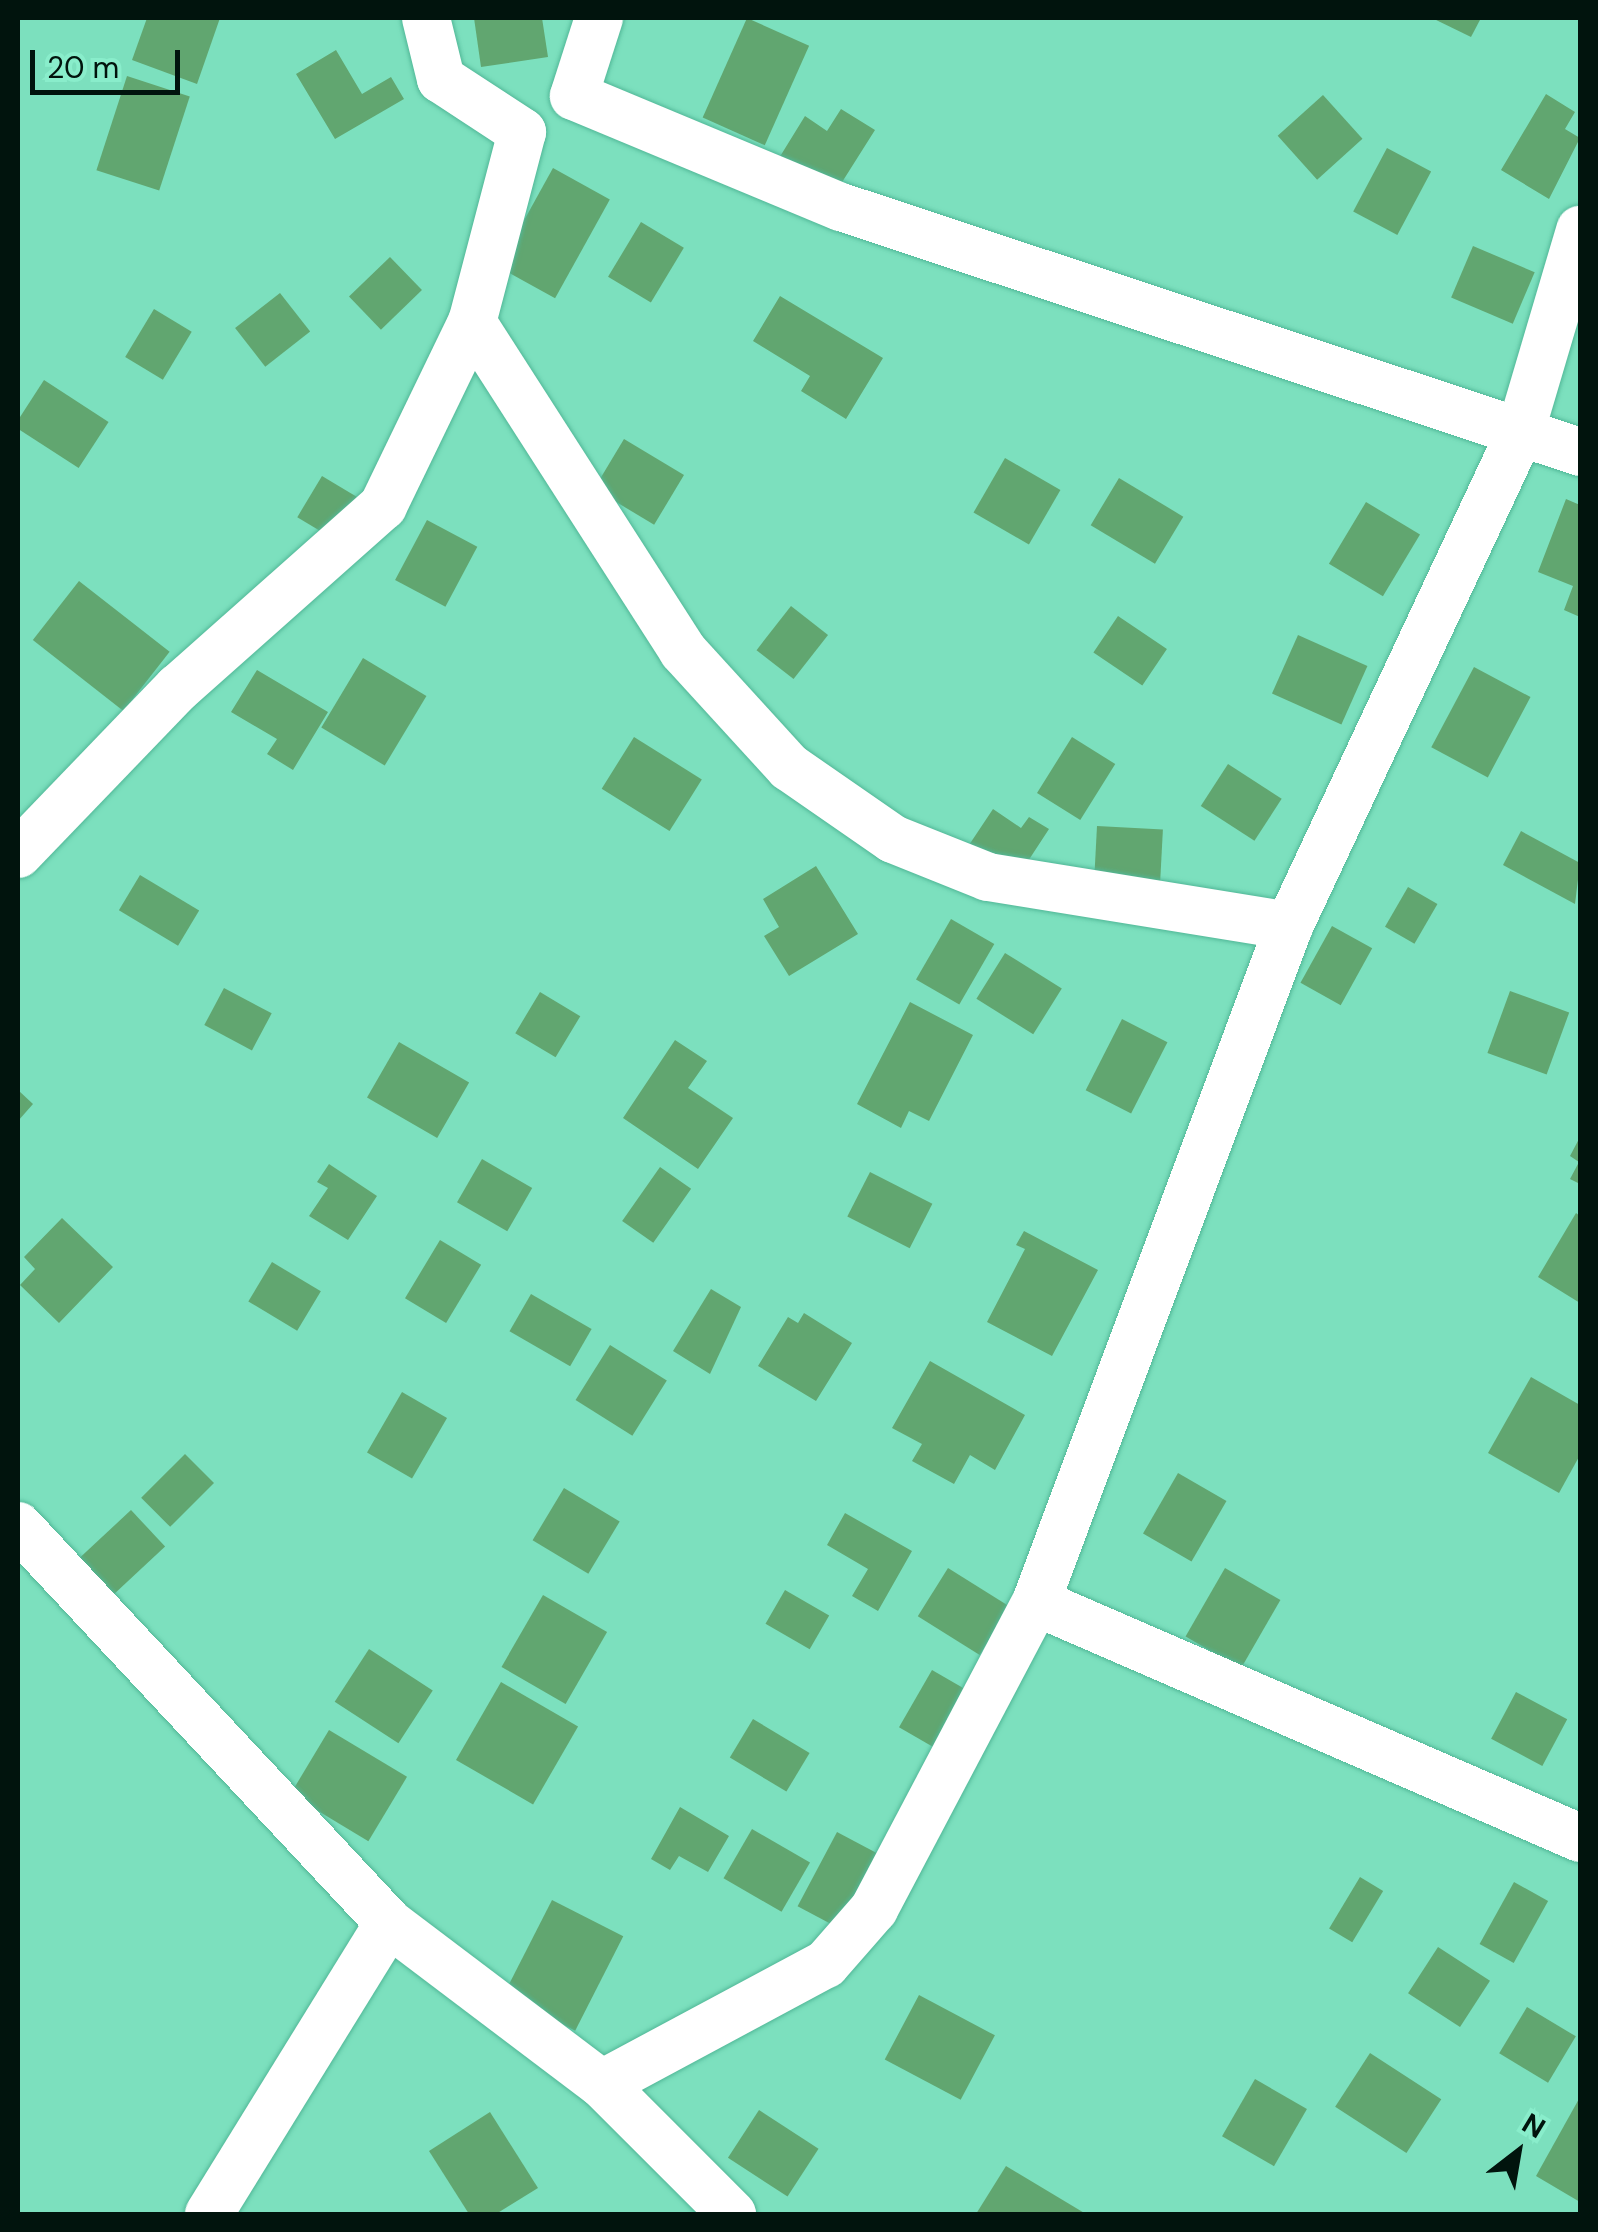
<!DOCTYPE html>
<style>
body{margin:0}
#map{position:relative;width:1598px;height:2232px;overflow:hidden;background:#7ce0be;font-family:"DM Sans",sans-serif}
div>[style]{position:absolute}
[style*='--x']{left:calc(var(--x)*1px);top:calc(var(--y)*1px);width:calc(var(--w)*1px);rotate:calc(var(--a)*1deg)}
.building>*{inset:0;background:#61a670;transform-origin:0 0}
.roads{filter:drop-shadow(0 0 2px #51b797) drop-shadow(0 0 2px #51b797)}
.street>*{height:48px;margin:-24px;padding:0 24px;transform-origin:24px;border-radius:24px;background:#fff}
span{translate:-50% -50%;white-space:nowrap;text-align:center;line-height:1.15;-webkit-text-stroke:8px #89edcb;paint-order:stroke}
.frame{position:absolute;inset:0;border:20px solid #01140d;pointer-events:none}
.north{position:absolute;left:1468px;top:2102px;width:100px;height:100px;-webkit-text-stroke:8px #89edcb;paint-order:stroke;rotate:31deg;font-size:28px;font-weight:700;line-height:40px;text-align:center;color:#01140d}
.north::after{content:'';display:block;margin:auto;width:35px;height:45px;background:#01140d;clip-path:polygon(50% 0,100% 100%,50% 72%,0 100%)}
.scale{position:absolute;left:30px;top:50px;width:150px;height:45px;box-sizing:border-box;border:5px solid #01140d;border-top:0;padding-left:12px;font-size:30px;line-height:35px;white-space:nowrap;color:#01140d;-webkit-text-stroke:8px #89edcb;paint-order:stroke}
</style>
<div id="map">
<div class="building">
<i style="clip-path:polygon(147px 18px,220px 18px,197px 84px,132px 60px)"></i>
<i style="clip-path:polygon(474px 18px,542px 18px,548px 57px,481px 67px)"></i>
<i style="left:747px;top:18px;width:68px;height:109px;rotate:24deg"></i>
<i style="clip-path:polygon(1432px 18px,1481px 18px,1471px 37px)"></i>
<i style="clip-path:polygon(336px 50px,362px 94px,391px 77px,404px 99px,335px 139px,296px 74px)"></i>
<i style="left:127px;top:76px;width:66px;height:99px;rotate:18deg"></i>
<i style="clip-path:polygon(1546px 94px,1575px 112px,1565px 129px,1580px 138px,1549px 199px,1501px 170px)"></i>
<i style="left:1323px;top:95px;width:59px;height:61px;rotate:48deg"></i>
<i style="clip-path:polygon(841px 109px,875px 130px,832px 198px,776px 163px,805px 116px,827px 131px)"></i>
<i style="left:1387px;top:148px;width:50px;height:72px;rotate:28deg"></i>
<i style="left:553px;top:168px;width:65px;height:113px;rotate:29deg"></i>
<i style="left:641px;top:222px;width:50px;height:64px;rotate:31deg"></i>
<i style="left:1473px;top:246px;width:67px;height:56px;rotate:23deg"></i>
<i style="left:390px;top:257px;width:46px;height:57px;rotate:46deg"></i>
<i style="left:280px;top:293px;width:49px;height:57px;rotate:52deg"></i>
<i style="clip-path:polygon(780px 296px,883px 358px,846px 419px,801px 391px,810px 376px,753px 341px)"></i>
<i style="left:154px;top:309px;width:44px;height:56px;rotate:31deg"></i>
<i style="left:44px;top:380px;width:77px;height:55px;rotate:33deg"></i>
<i style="left:624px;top:439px;width:70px;height:58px;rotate:31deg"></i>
<i style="left:1005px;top:458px;width:64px;height:63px;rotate:30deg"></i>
<i style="left:322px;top:476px;width:57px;height:48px;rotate:31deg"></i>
<i style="left:1119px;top:478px;width:75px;height:55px;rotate:31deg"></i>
<i style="clip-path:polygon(1566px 499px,1580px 505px,1580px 617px,1564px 610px,1573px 586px,1538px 572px)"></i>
<i style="left:1366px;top:502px;width:63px;height:72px;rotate:31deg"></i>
<i style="left:427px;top:520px;width:57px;height:68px;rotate:28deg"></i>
<i style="left:79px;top:581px;width:115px;height:75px;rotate:38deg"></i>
<i style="left:791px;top:606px;width:47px;height:56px;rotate:38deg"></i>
<i style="left:1118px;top:616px;width:59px;height:44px;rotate:34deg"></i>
<i style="left:1298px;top:635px;width:76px;height:64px;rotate:24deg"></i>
<i style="left:363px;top:658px;width:74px;height:81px;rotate:31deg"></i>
<i style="left:1474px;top:667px;width:64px;height:91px;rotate:28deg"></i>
<i style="clip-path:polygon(257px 670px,328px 712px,293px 770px,267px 754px,277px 739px,231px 712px)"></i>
<i style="left:634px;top:737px;width:80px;height:61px;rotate:32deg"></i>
<i style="left:1072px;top:737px;width:51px;height:66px;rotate:32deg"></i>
<i style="left:1228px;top:764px;width:64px;height:50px;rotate:33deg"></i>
<i style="clip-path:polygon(993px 809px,1021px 828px,1029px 817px,1049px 829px,1015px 881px,967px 848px)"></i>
<i style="left:1097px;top:826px;width:66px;height:59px;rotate:3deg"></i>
<i style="clip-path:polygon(1521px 831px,1580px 863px,1575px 904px,1503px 865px)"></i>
<i style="clip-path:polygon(816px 866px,858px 934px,789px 976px,764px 936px,779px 927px,763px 899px)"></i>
<i style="left:140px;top:875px;width:69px;height:41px;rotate:31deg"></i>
<i style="left:1408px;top:887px;width:34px;height:46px;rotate:30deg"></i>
<i style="left:951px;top:919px;width:50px;height:70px;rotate:30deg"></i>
<i style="left:1332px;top:926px;width:46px;height:65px;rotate:29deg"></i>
<i style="left:1005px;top:953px;width:67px;height:54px;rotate:32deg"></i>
<i style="left:224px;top:988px;width:54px;height:42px;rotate:28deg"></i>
<i style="left:1510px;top:991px;width:63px;height:66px;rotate:20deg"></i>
<i style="left:540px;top:992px;width:47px;height:48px;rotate:31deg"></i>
<i style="clip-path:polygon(910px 1002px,973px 1035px,929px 1121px,909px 1111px,901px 1128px,857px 1104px)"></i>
<i style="left:1122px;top:1019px;width:51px;height:80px;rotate:27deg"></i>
<i style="clip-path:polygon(675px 1040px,707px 1061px,688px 1088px,733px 1118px,698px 1169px,623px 1118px)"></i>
<i style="left:399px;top:1042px;width:81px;height:64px;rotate:30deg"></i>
<i style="clip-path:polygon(18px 1090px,33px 1104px,18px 1121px)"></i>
<i style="clip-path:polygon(1580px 1137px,1580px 1184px,1570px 1179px,1579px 1162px,1570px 1156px)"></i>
<i style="left:482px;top:1159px;width:58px;height:50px;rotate:30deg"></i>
<i style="clip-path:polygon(329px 1164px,377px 1196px,348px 1240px,309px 1216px,328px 1188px,317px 1182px)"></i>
<i style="left:660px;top:1167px;width:38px;height:66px;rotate:35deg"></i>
<i style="left:870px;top:1172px;width:70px;height:50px;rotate:27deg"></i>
<i style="clip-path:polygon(1576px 1213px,1580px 1216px,1580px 1303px,1538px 1277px)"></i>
<i style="clip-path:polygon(62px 1218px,113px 1267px,59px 1323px,20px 1285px,35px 1269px,24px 1257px)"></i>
<i style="clip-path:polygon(1024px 1231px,1098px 1270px,1052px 1356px,987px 1322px,1025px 1249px,1016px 1245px)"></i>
<i style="left:440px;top:1240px;width:48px;height:68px;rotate:31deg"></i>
<i style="left:272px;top:1262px;width:57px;height:46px;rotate:31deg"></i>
<i style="clip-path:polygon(711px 1289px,741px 1307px,710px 1374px,673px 1351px)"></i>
<i style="left:531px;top:1294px;width:70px;height:43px;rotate:30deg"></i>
<i style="clip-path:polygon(804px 1313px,852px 1343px,816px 1401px,758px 1366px,788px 1317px,798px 1323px)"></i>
<i style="left:610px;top:1345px;width:67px;height:65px;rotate:32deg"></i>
<i style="clip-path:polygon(930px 1361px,1025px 1415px,995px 1470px,970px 1455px,954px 1484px,912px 1461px,922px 1444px,892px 1428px)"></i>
<i style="clip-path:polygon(1531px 1377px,1580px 1405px,1580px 1455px,1559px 1493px,1488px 1453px)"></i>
<i style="left:402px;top:1392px;width:52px;height:70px;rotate:30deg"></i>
<i style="left:185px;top:1454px;width:41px;height:62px;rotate:45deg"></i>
<i style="left:1178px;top:1473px;width:56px;height:70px;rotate:30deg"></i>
<i style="left:564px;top:1488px;width:65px;height:61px;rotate:31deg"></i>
<i style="left:131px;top:1510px;width:50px;height:73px;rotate:47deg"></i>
<i style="clip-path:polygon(845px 1513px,912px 1551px,878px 1611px,852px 1596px,868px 1569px,827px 1545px)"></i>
<i style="left:948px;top:1568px;width:73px;height:57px;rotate:32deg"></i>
<i style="left:1225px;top:1568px;width:64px;height:79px;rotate:30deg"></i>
<i style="left:785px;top:1590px;width:51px;height:39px;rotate:30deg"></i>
<i style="left:543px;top:1595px;width:74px;height:83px;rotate:30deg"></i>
<i style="left:369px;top:1649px;width:76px;height:63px;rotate:33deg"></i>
<i style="left:932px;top:1670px;width:56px;height:66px;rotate:30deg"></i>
<i style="left:501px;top:1682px;width:89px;height:90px;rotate:30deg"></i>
<i style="left:1516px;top:1692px;width:58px;height:53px;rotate:28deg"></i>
<i style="left:753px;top:1719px;width:66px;height:45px;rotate:31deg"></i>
<i style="left:329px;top:1730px;width:91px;height:75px;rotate:31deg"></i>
<i style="clip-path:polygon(680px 1807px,729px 1836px,708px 1872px,679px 1856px,670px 1870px,651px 1859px)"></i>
<i style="left:752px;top:1829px;width:67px;height:57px;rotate:30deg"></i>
<i style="left:837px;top:1832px;width:55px;height:84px;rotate:28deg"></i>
<i style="left:1360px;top:1877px;width:27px;height:60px;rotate:31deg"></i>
<i style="left:1514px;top:1882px;width:39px;height:71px;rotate:29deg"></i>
<i style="left:552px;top:1900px;width:80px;height:106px;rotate:27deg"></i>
<i style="left:1438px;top:1947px;width:62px;height:55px;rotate:33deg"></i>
<i style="left:919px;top:1995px;width:86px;height:73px;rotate:28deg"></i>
<i style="left:1527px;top:2007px;width:57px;height:54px;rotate:31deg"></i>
<i style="left:1370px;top:2053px;width:85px;height:64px;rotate:33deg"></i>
<i style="left:1255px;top:2079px;width:60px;height:66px;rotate:30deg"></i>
<i style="clip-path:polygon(1580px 2097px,1580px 2202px,1536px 2176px)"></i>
<i style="left:759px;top:2110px;width:71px;height:57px;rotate:33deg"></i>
<i style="clip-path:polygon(490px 2112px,538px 2188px,496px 2214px,469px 2214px,429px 2151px)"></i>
<i style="clip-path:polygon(1006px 2166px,1086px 2214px,976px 2214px)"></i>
</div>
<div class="roads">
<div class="street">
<i style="--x:426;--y:18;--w:63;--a:76.2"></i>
<i style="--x:441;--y:79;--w:97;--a:33.2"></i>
<i style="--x:522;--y:132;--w:196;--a:104.7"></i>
<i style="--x:472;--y:322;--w:391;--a:57.3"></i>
<i style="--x:683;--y:651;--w:157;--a:47.6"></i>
<i style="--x:789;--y:767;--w:126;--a:34.7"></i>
<i style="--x:893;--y:839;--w:102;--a:21.8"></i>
<i style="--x:988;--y:877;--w:305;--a:9.2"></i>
<i style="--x:599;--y:18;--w:82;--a:107.8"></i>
<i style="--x:574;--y:96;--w:289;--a:22.6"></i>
<i style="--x:841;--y:207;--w:779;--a:18.34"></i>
<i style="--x:18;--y:854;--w:231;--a:-46.1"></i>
<i style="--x:178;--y:688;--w:274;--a:-41.6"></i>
<i style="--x:383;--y:506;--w:204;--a:-64.2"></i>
<i style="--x:18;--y:1526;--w:543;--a:46.94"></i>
<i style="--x:389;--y:1923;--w:267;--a:37.1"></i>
<i style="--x:602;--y:2084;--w:184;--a:45"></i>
<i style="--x:1036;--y:1602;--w:593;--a:23.45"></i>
<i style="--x:602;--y:2084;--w:254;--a:-28.2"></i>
<i style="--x:826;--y:1964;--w:73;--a:-48.9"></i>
<i style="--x:874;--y:1909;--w:347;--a:-62.2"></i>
<i style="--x:1036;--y:1602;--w:722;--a:-69.48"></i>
<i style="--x:1289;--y:926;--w:544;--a:-64.89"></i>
<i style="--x:1520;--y:433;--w:212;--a:-73.5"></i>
<i style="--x:209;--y:2214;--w:342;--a:-58.3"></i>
</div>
</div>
<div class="frame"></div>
<div class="north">N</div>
<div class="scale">20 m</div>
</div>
